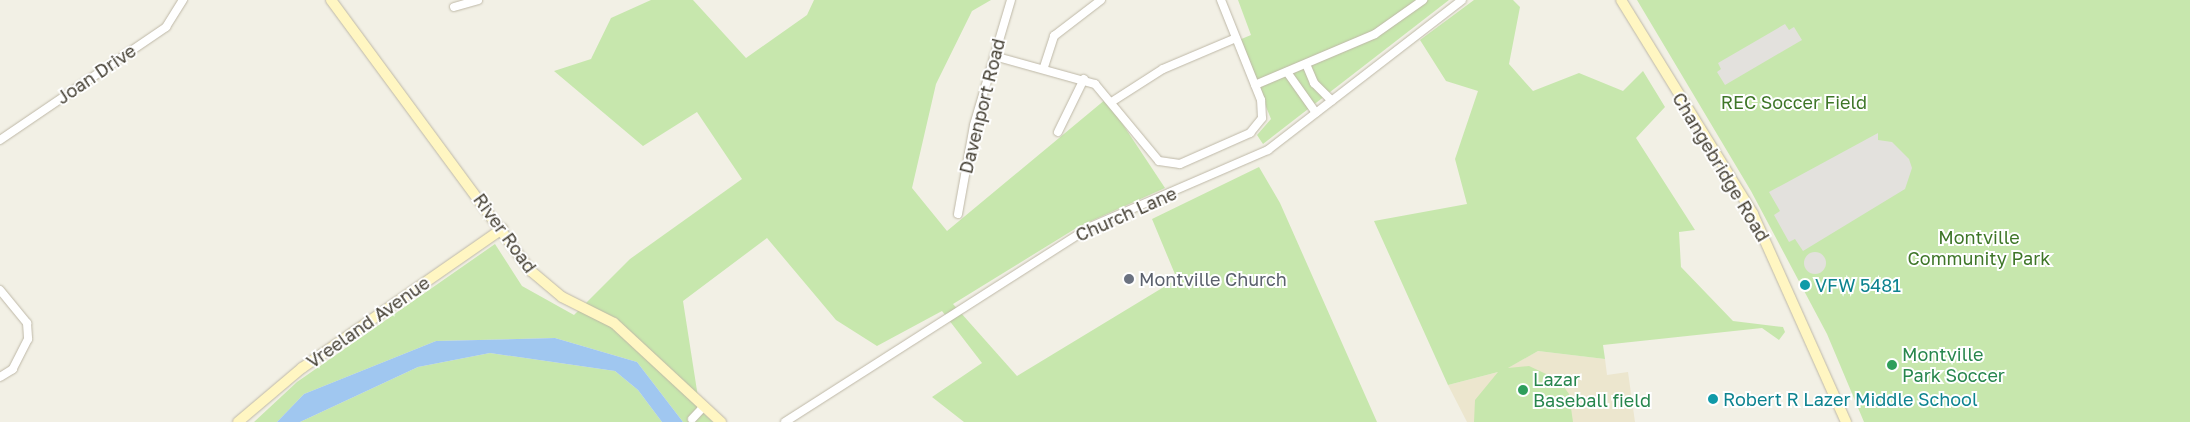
<!DOCTYPE html>
<style>
body{margin:0}
#map{position:relative;width:2190px;height:422px;overflow:hidden;background:#f2f0e5;font-family:"Golos Text",sans-serif}
div>[style]{position:absolute}
[style*='--x']{left:calc(var(--x)*1px);top:calc(var(--y)*1px);width:calc(var(--w)*1px);rotate:calc(var(--a)*1deg)}
.education>*{inset:0;background:#ece6ce}
.green>*{inset:0;background:#c7e7ad}
.parking>*{inset:0;background:#e3e1dd}
.round{border-radius:50%}
.water>*{inset:0;background:#a0c7f0}
.roads{filter:drop-shadow(0 0 1px #beb8a7) drop-shadow(0 0 1px #beb8a7)}
.street>*{height:8px;margin:-4px;padding:0 4px;transform-origin:4px;border-radius:4px;background:#fff}
.secondary>*{height:10px;margin:-5px;padding:0 5px;transform-origin:5px;border-radius:5px;background:#fff6c2}
.dots>*{width:14px;height:14px;translate:-50% -50%;box-sizing:border-box;border:2px solid #fff;border-radius:50%}
span{translate:-50% -50%;white-space:nowrap;text-align:center;line-height:1.15;-webkit-text-stroke:4px #fff;paint-order:stroke}
.street-label{font-size:18px;color:#454034}
.park-label{font-size:18px;color:#3e7628}
.worship-label{font-size:18px;color:#5b616d}
.left{translate:0 -50%;text-align:left}
.culture-label{font-size:18px;color:#0d838f}
.leisure-label{font-size:18px;color:#27864d}
</style>
<div id="map">
<div class="education">
<i style="clip-path:polygon(1538px 351px,1605px 359px,1607px 375px,1628px 372px,1635px 422px,1467px 422px,1448px 385px,1502px 371px)"></i>
</div>
<div class="green">
<i style="clip-path:polygon(651px 0,693px 0,746px 58px,807px 15px,814px 0,991px 0,972px 11px,936px 84px,912px 188px,947px 231px,1106px 99px,1165px 188px,1078px 227px,953px 304px,1017px 376px,1177px 279px,1152px 219px,1259px 167px,1280px 203px,1377px 422px,964px 422px,932px 397px,982px 363px,942px 311px,877px 346px,836px 320px,767px 238px,683px 301px,700px 410px,713px 422px,683px 422px,637px 362px,555px 338px,436px 341px,304px 394px,277px 422px,254px 422px,297px 382px,495px 244px,522px 286px,574px 315px,630px 259px,742px 179px,697px 112px,643px 146px,554px 71px,591px 59px,611px 18px)"></i>
<i style="clip-path:polygon(1238px 0,1449px 0,1263px 144px,1257px 135px,1271px 119px,1239px 40px,1251px 35px)"></i>
<i style="clip-path:polygon(1474px 0,1513px 0,1520px 7px,1509px 64px,1533px 91px,1579px 73px,1623px 91px,1643px 71px,1665px 107px,1636px 138px,1695px 230px,1679px 232px,1681px 267px,1733px 321px,1783px 327px,1785px 332px,1779px 340px,1762px 328px,1603px 345px,1605px 359px,1538px 351px,1508px 368px,1529px 366px,1559px 380px,1569px 394px,1573px 422px,1474px 422px,1475px 400px,1498px 372px,1448px 385px,1374px 221px,1467px 204px,1455px 159px,1478px 91px,1446px 81px,1420px 40px)"></i>
<i style="clip-path:polygon(1637px 0,2190px 0,2190px 422px,1864px 422px,1827px 334px,1751px 191px)"></i>
<i style="clip-path:polygon(490px 353px,615px 371px,638px 390px,662px 422px,300px 422px,418px 367px)"></i>
</div>
<div class="parking">
<i style="clip-path:polygon(1785px 24px,1789px 30px,1794px 27px,1802px 40px,1725px 85px,1717px 72px,1721px 69px,1718px 63px)"></i>
<i style="clip-path:polygon(1878px 133px,1878px 140px,1892px 142px,1909px 159px,1912px 168px,1905px 189px,1803px 251px,1795px 239px,1789px 242px,1774px 215px,1780px 211px,1769px 192px)"></i>
<i class="round" style="left:1804px;top:252px;width:22px;height:22px"></i>
</div>
<div class="water">
<i style="clip-path:polygon(555px 338px,637px 362px,683px 422px,662px 422px,638px 390px,615px 371px,490px 353px,418px 367px,300px 422px,277px 422px,304px 394px,436px 341px)"></i>
</div>
<div class="roads">
<div class="street">
<i style="--x:454;--y:7;--w:25;--a:-16"></i>
<i style="--x:994;--y:56;--w:105;--a:15.5"></i>
<i style="--x:1095;--y:84;--w:100;--a:50.3"></i>
<i style="--x:1159;--y:161;--w:21;--a:8"></i>
<i style="--x:1180;--y:164;--w:77;--a:-23.9"></i>
<i style="--x:1250;--y:133;--w:19;--a:-51"></i>
<i style="--x:1262;--y:118;--w:18;--a:-93"></i>
<i style="--x:1261;--y:100;--w:108;--a:-111.8"></i>
<i style="--x:1306;--y:64;--w:21;--a:67"></i>
<i style="--x:1314;--y:83;--w:25;--a:45"></i>
<i style="--x:1044;--y:67;--w:33;--a:-72"></i>
<i style="--x:1054;--y:36;--w:59;--a:-37.5"></i>
<i style="--x:1287;--y:72;--w:50;--a:54.7"></i>
<i style="--x:1255;--y:85;--w:130;--a:-23"></i>
<i style="--x:1375;--y:34;--w:59;--a:-35.3"></i>
<i style="--x:1113;--y:101;--w:59;--a:-32.6"></i>
<i style="--x:1163;--y:69;--w:79;--a:-23"></i>
<i style="--x:1058;--y:132;--w:59;--a:-63.9"></i>
<i style="--x:0;--y:140;--w:201;--a:-34.2"></i>
<i style="--x:166;--y:27;--w:32;--a:-58"></i>
<i style="--x:958;--y:214;--w:90;--a:-79.8"></i>
<i style="--x:974;--y:125;--w:130;--a:-73.5"></i>
<i style="--x:0;--y:290;--w:43;--a:50.7"></i>
<i style="--x:27;--y:323;--w:16;--a:86"></i>
<i style="--x:28;--y:339;--w:34;--a:117"></i>
<i style="--x:13;--y:369;--w:15;--a:148"></i>
<i style="--x:692;--y:419;--w:18;--a:-47"></i>
<i style="--x:785;--y:422;--w:362;--a:-32.6"></i>
<i style="--x:1090;--y:227;--w:194;--a:-23.4"></i>
<i style="--x:1268;--y:150;--w:245;--a:-37.7"></i>
</div>
<div class="secondary">
<i style="--x:331;--y:0;--w:337;--a:53.6"></i>
<i style="--x:531;--y:271;--w:40;--a:40"></i>
<i style="--x:562;--y:297;--w:58;--a:26.6"></i>
<i style="--x:614;--y:323;--w:146;--a:42.8"></i>
<i style="--x:1621;--y:0;--w:251;--a:58.3"></i>
<i style="--x:1753;--y:214;--w:228;--a:65.9"></i>
<i style="--x:238;--y:422;--w:84;--a:-40.2"></i>
<i style="--x:302;--y:368;--w:244;--a:-34.8"></i>
</div>
</div>
<div class="dots">
<i style="left:1129px;top:279px;background:#6b7280"></i>
<i style="left:1805px;top:285px;background:#0f9aa8"></i>
<i style="left:1892px;top:365px;background:#2e9e5b"></i>
<i style="left:1523px;top:390px;background:#2e9e5b"></i>
<i style="left:1713px;top:399px;background:#0f9aa8"></i>
</div>
<div class="street-label">
<span style="left:96px;top:74px;rotate:-34deg">Joan Drive</span>
<span style="left:982px;top:106px;rotate:-76deg">Davenport Road</span>
<span style="left:1721px;top:167px;rotate:59deg">Changebridge Road</span>
<span style="left:1126px;top:214px;rotate:-24deg">Church Lane</span>
<span style="left:505px;top:233px;rotate:54deg">River Road</span>
<span style="left:368px;top:322px;rotate:-35deg">Vreeland Avenue</span>
</div>
<div class="park-label">
<span style="left:1794px;top:102px">REC Soccer Field</span>
<span style="left:1979px;top:248px">Montville<br>Community Park</span>
</div>
<div class="worship-label">
<span class="left" style="left:1139px;top:279px">Montville Church</span>
</div>
<div class="culture-label">
<span class="left" style="left:1815px;top:285px">VFW 5481</span>
<span class="left" style="left:1723px;top:399px">Robert R Lazer Middle School</span>
</div>
<div class="leisure-label">
<span class="left" style="left:1902px;top:365px">Montville<br>Park Soccer</span>
<span class="left" style="left:1533px;top:390px">Lazar<br>Baseball field</span>
</div>
</div>
